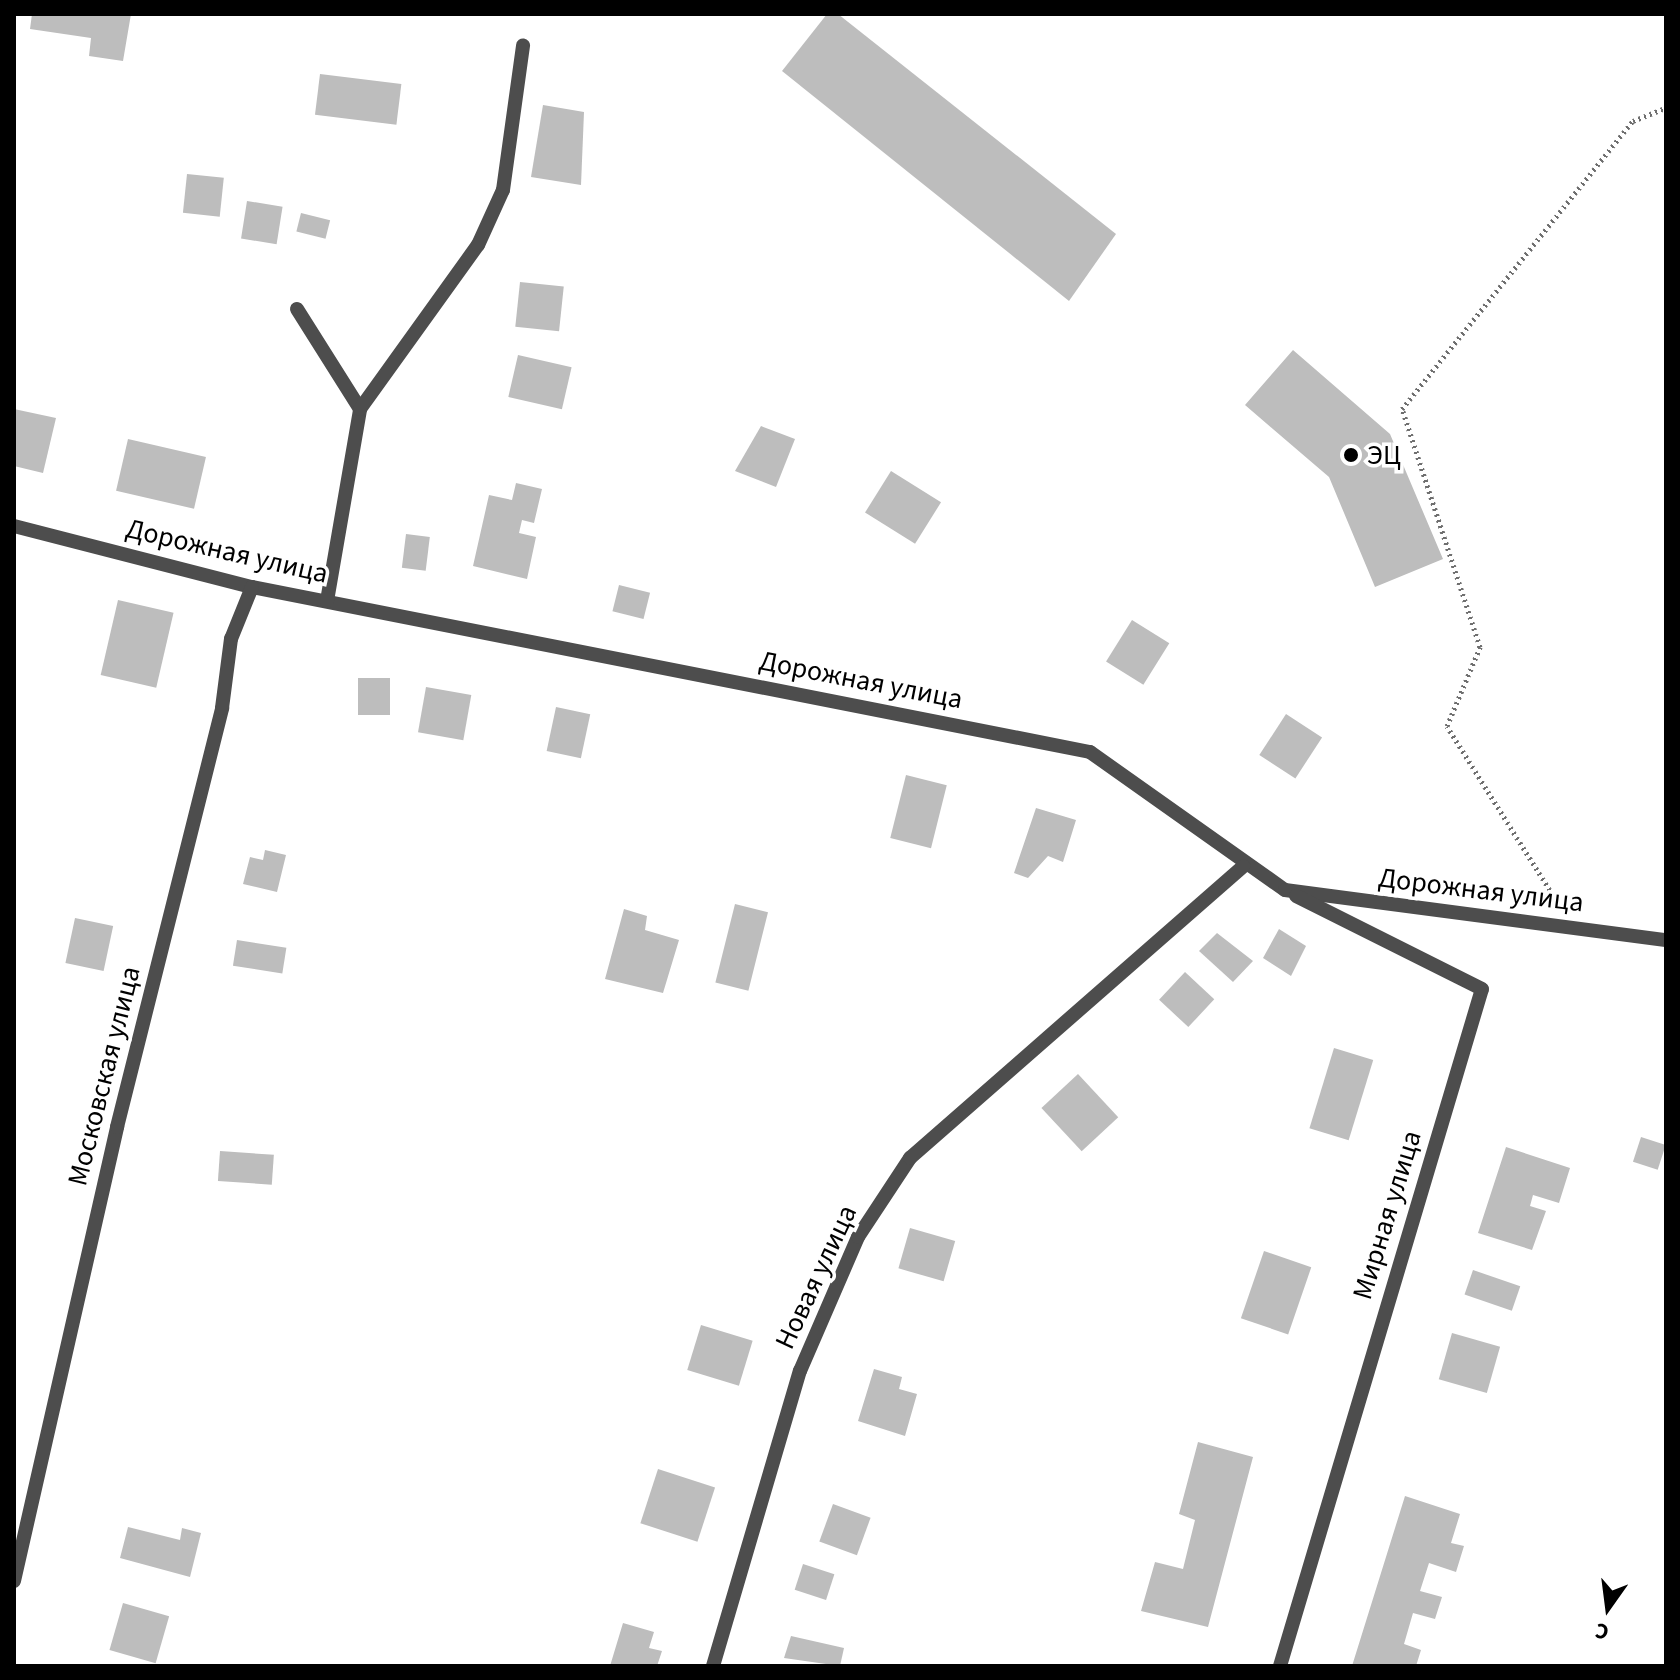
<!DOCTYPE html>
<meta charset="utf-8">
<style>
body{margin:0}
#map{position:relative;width:1680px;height:1680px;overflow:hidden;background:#fff;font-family:"Source Sans 3",sans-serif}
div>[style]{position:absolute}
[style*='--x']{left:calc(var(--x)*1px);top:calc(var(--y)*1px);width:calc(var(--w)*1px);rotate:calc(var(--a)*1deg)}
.building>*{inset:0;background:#bdbdbd;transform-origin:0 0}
.path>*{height:5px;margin-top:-2.5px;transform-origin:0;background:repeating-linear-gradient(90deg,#6f6f6f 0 2px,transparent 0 6px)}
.minor>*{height:14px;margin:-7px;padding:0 7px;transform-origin:7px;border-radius:7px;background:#4d4d4d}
.dots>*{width:22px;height:22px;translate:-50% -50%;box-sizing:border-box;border:4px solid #fff;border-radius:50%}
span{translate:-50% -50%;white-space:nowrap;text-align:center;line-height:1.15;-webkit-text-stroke:7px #fff;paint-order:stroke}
.poi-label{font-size:28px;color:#000}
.left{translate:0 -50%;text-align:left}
.street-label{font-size:28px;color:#000}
.frame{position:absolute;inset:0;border:16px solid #000;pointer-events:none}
.north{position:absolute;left:1568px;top:1568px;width:80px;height:80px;-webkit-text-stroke:6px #fff;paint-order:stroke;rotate:194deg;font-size:22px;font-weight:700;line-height:32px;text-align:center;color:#000}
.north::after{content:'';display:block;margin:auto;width:28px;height:36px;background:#000;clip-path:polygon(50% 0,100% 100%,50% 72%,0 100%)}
</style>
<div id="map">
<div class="building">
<i style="clip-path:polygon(32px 14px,131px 14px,123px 61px,89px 56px,91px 38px,30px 29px)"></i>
<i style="clip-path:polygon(827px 14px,838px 14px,1116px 234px,1069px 301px,782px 71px)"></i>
<i style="left:320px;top:74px;width:82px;height:41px;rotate:7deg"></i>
<i style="clip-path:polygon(543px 105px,584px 112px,581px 185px,531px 177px)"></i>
<i style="left:187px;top:174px;width:37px;height:39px;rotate:6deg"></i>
<i style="left:247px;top:201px;width:36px;height:38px;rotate:9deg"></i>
<i style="left:301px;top:213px;width:30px;height:19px;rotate:14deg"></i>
<i style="left:520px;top:282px;width:44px;height:45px;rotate:6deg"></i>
<i style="clip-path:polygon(1293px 350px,1390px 434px,1443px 559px,1375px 587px,1329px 477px,1245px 405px)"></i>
<i style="left:518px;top:355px;width:55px;height:43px;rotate:13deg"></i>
<i style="clip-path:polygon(14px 409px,56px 418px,43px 473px,14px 466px)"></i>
<i style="clip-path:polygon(761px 426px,795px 439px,776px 487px,735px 471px)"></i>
<i style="left:128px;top:439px;width:80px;height:53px;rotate:13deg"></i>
<i style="left:891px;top:471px;width:59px;height:49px;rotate:32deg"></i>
<i style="clip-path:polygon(516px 483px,542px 489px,534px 523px,522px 520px,519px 533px,536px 537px,527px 579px,473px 566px,489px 495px,512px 500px)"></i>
<i style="left:406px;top:534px;width:24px;height:34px;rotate:7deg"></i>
<i style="left:619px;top:585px;width:32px;height:27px;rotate:14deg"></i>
<i style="left:118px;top:600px;width:57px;height:77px;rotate:13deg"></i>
<i style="left:1132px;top:620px;width:44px;height:49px;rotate:32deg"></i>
<i style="left:358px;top:678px;width:32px;height:37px"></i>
<i style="left:426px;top:687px;width:46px;height:46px;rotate:10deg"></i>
<i style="left:556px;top:707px;width:35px;height:45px;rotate:12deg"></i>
<i style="left:1286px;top:714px;width:43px;height:49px;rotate:33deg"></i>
<i style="left:906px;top:775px;width:42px;height:65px;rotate:14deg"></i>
<i style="clip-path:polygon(1036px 808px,1076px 820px,1063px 862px,1048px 856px,1028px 878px,1014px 873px)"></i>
<i style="clip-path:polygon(265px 850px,286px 855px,277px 892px,243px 884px,250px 857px,263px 860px)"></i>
<i style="left:735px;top:904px;width:34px;height:81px;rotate:14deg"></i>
<i style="clip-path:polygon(624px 909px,647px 916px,645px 930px,679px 940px,663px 993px,605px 979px)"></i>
<i style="left:75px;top:918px;width:39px;height:46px;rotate:12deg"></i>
<i style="clip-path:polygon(1279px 929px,1306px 946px,1291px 976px,1263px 958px)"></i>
<i style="clip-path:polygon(1217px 933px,1253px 961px,1233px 982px,1199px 951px)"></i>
<i style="left:237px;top:940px;width:50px;height:26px;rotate:9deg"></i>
<i style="left:1185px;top:972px;width:40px;height:38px;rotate:43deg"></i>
<i style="left:1334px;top:1048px;width:41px;height:84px;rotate:17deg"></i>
<i style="left:1078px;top:1074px;width:59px;height:50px;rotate:47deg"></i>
<i style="left:1641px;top:1137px;width:26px;height:26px;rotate:18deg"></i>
<i style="clip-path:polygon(1506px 1147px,1570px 1168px,1559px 1203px,1533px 1195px,1530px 1206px,1546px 1211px,1532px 1250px,1478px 1233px)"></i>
<i style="left:220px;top:1151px;width:54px;height:30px;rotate:4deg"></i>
<i style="left:910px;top:1228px;width:47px;height:42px;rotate:16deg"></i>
<i style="left:1264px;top:1251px;width:50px;height:71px;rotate:19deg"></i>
<i style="left:1473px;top:1270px;width:50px;height:26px;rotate:19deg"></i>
<i style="left:701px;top:1325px;width:54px;height:47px;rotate:17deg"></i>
<i style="left:1452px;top:1333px;width:50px;height:48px;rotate:16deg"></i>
<i style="clip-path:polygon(874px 1369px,902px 1377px,899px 1389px,917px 1394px,905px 1436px,858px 1421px)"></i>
<i style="clip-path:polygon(1198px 1442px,1253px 1457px,1208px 1627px,1141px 1611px,1155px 1562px,1183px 1569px,1195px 1520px,1179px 1514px)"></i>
<i style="left:658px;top:1469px;width:60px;height:57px;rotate:18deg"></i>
<i style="clip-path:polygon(1405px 1496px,1460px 1514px,1451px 1543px,1464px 1546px,1456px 1572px,1429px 1563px,1420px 1591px,1442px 1597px,1435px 1619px,1413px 1613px,1404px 1644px,1421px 1650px,1416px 1666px,1352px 1666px)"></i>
<i style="left:833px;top:1504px;width:40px;height:40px;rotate:20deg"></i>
<i style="clip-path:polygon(128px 1527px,180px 1540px,182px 1528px,201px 1533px,190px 1577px,120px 1558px)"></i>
<i style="left:803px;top:1564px;width:33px;height:27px;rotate:18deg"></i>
<i style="left:123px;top:1603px;width:48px;height:49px;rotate:16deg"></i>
<i style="clip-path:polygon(623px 1623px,654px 1632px,649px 1648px,662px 1651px,657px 1666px,610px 1666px)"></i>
<i style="clip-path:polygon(791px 1636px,844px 1648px,840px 1666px,784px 1658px)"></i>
</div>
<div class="path">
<i style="--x:1556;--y:900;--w:205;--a:-122.1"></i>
<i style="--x:1447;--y:726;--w:86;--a:-67.3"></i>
<i style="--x:1480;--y:647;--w:250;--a:-108.1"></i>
<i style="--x:1402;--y:409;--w:369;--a:-51.3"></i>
<i style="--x:1633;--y:121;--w:35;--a:-22"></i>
</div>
<div class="minor">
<i style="--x:297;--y:309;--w:118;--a:57.8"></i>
<i style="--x:14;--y:526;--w:246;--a:14.4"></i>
<i style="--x:252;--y:587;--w:854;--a:11.14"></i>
<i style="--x:1090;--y:752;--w:239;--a:35.3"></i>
<i style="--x:1285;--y:890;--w:384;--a:7.5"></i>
<i style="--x:327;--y:601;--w:195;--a:-80.2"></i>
<i style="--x:360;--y:409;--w:202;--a:-54.3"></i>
<i style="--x:478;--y:245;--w:60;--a:-65.6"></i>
<i style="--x:503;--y:190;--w:146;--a:-82.1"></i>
<i style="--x:14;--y:1581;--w:466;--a:-77.2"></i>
<i style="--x:117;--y:1127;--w:432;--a:-75.9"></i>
<i style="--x:222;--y:708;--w:70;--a:-82.6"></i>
<i style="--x:231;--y:639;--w:56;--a:-68"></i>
<i style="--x:713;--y:1666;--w:308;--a:-73.6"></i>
<i style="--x:800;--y:1371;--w:146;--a:-66.6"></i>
<i style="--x:858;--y:1237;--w:95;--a:-56.6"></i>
<i style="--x:910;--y:1158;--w:443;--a:-41.2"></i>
<i style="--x:1280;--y:1666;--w:706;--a:-73.39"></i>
<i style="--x:1482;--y:989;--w:208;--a:-153.4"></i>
</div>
<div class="dots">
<i style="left:1351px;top:455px;background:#000"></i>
</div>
<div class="poi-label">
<span class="left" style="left:1367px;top:455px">ЭЦ</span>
</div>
<div class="street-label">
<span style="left:227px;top:551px;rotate:13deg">Дорожная улица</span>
<span style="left:861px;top:680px;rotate:11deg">Дорожная улица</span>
<span style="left:1481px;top:890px;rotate:7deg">Дорожная улица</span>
<span style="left:104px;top:1076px;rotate:-76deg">Московская улица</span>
<span style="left:1387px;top:1215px;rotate:-73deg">Мирная улица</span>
<span style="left:816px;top:1277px;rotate:-65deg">Новая улица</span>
</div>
<div class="frame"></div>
<div class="north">С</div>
</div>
